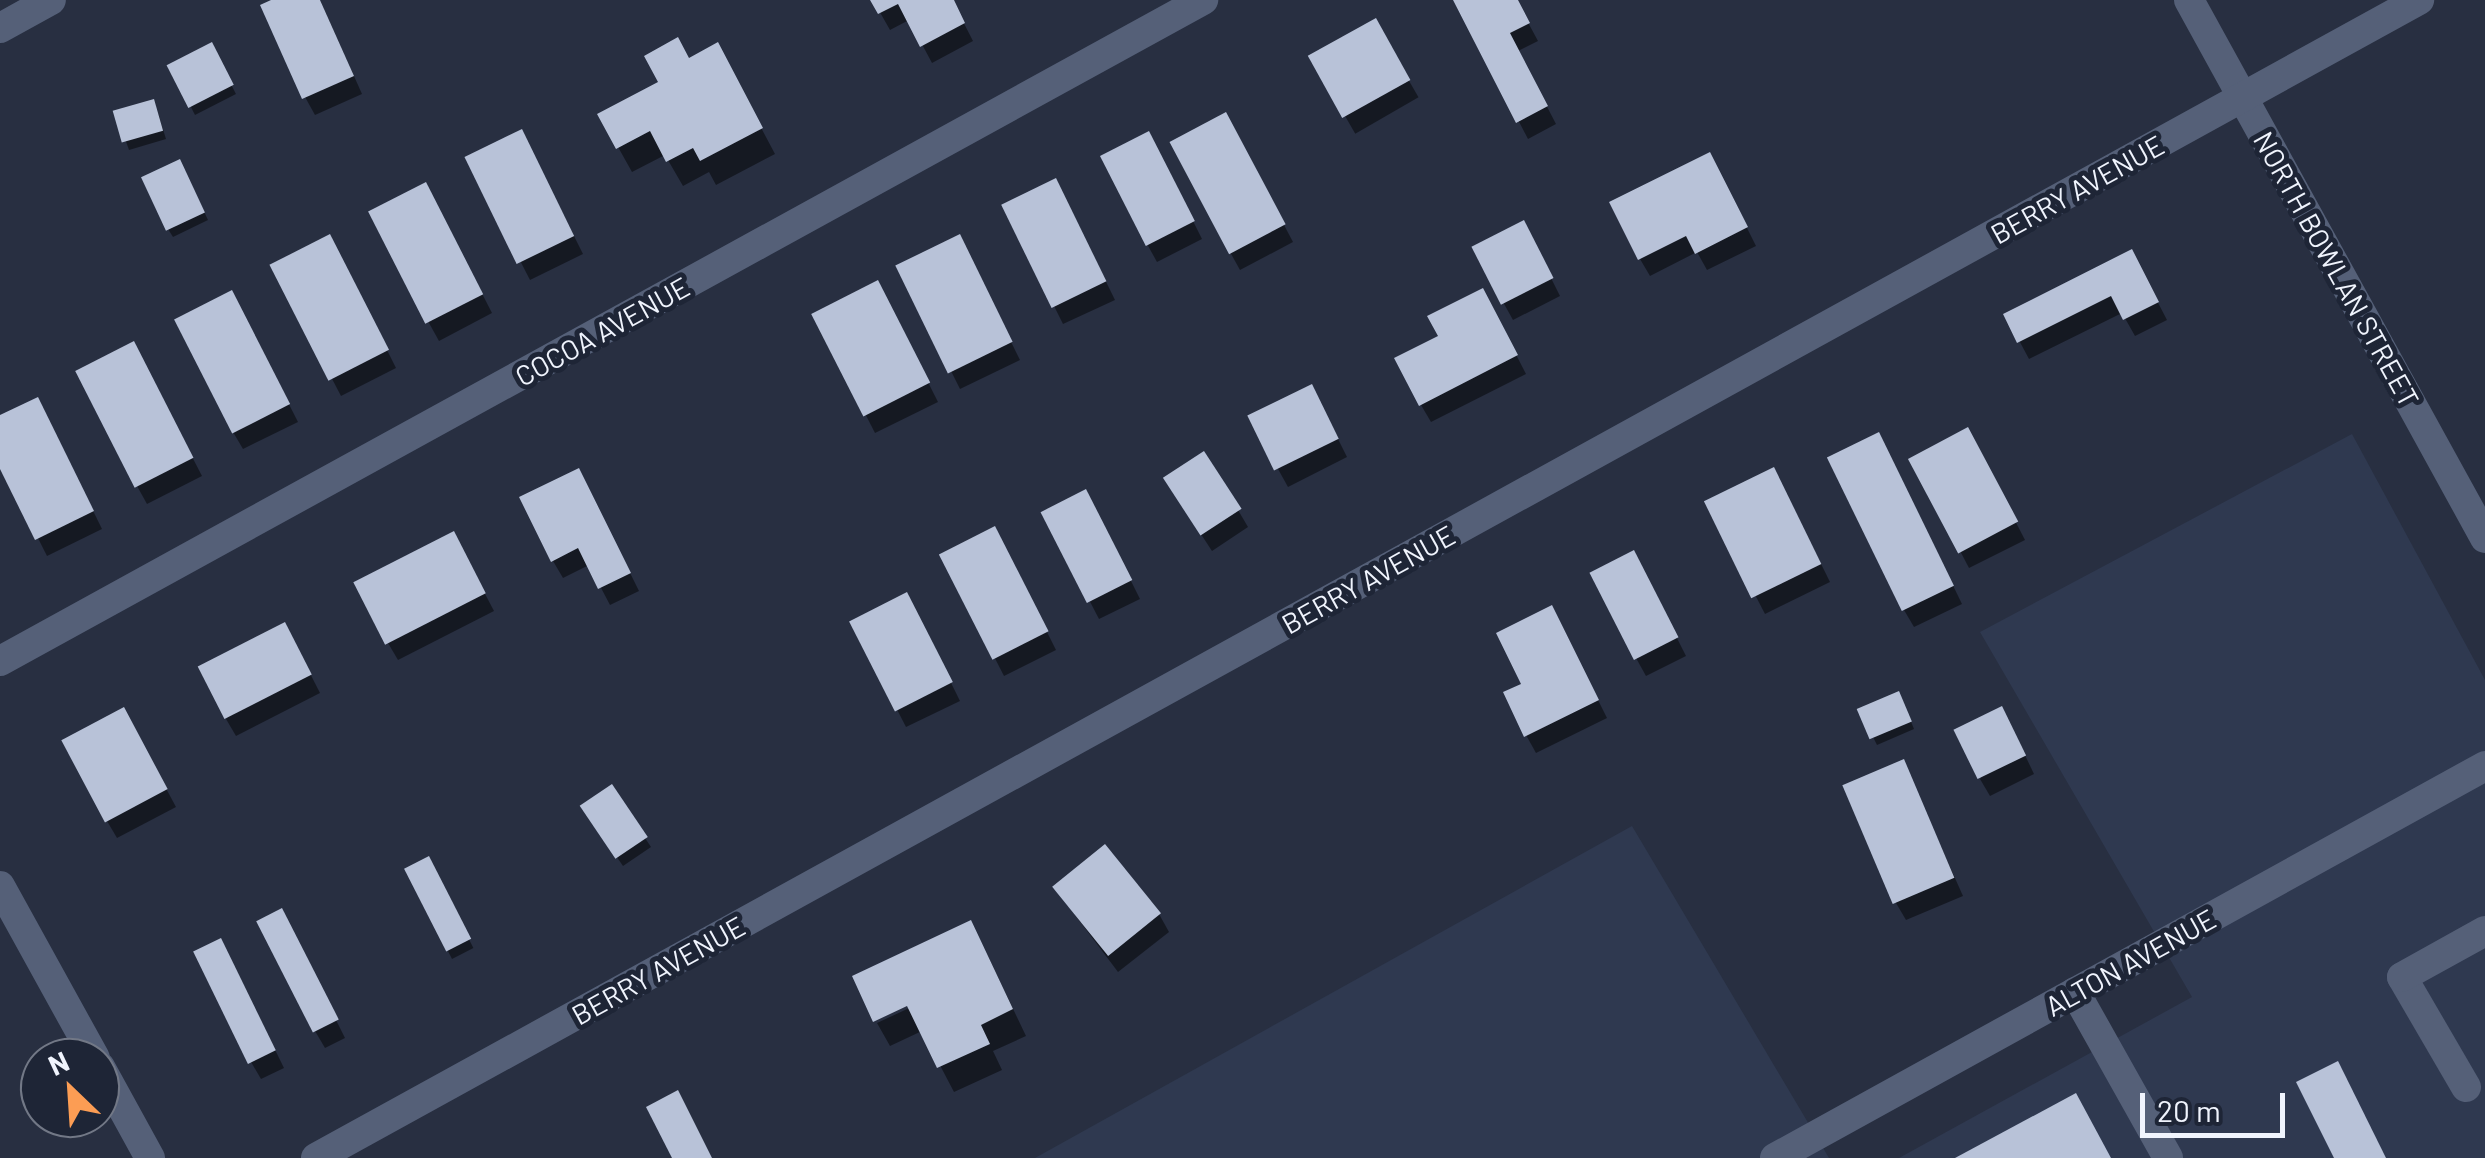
<!DOCTYPE html>
<style>
body{margin:0}
#map{position:relative;width:2485px;height:1158px;overflow:hidden;background:#282f41;font-family:Barlow,sans-serif}
div>[style]{position:absolute}
[style*='--x']{left:calc(var(--x)*1px);top:calc(var(--y)*1px);width:calc(var(--w)*1px);rotate:calc(var(--a)*1deg)}
.built>*{inset:0;background:#2f3950}
.shadow>*{inset:0;background:#0007;transform-origin:0 0}
.building>*{inset:0;background:#b8c2d8;transform-origin:0 0}
.service>*{height:30px;margin:-15px;padding:0 15px;transform-origin:15px;border-radius:15px;background:#556078}
.minor>*{height:30px;margin:-15px;padding:0 15px;transform-origin:15px;border-radius:15px;background:#556078}
span{translate:-50% -50%;white-space:nowrap;text-align:center;line-height:1.15;-webkit-text-stroke:10px #1e2536;paint-order:stroke}
.street-label{font-size:28px;color:#f0f4fd}
.north{position:absolute;left:20px;top:1038px;width:100px;height:100px;box-sizing:border-box;background:#1e2536;border:2px solid #727886;border-radius:50%;rotate:335deg;font-size:28px;font-weight:700;line-height:40px;text-align:center;color:#f0f4fd}
.north::after{content:'';display:block;margin:auto;width:35px;height:45px;background:#fc9d54;clip-path:polygon(50% 0,100% 100%,50% 72%,0 100%)}
.scale{position:absolute;left:2140px;top:1093px;width:145px;height:45px;box-sizing:border-box;border:5px solid #f0f4fd;border-top:0;padding-left:12px;font-size:30px;line-height:35px;white-space:nowrap;color:#f0f4fd;-webkit-text-stroke:8px #1e2536;paint-order:stroke}
</style>
<div id="map">
<div class="built">
<i style="clip-path:polygon(2352px 434px,2485px 680px,2485px 1158px,1899px 1158px,2192px 997px,1980px 632px)"></i>
<i style="clip-path:polygon(1632px 826px,1829px 1158px,1035px 1158px)"></i>
</div>
<div class="shadow">
<i style="clip-path:polygon(277px 0,320px 0,362px 94px,315px 115px,305px 97px)"></i>
<i style="clip-path:polygon(873px 0,952px 0,973px 41px,932px 63px,909px 20px,890px 30px)"></i>
<i style="clip-path:polygon(1456px 0,1516px 0,1538px 41px,1518px 51px,1556px 124px,1528px 139px)"></i>
<i style="left:1375px;top:22px;width:87px;height:73px;rotate:60deg"></i>
<i style="left:211px;top:45px;width:55px;height:46px;rotate:63deg"></i>
<i style="clip-path:polygon(689px 60px,731px 71px,775px 154px,716px 185px,709px 172px,683px 186px,665px 155px,632px 172px,618px 147px,661px 83px)"></i>
<i style="clip-path:polygon(157px 110px,166px 139px,129px 150px,116px 113px)"></i>
<i style="clip-path:polygon(1235px 132px,1293px 242px,1240px 270px,1230px 252px)"></i>
<i style="clip-path:polygon(531px 150px,583px 254px,530px 280px,468px 159px)"></i>
<i style="clip-path:polygon(1158px 151px,1202px 239px,1157px 262px,1147px 244px)"></i>
<i style="clip-path:polygon(184px 170px,208px 220px,173px 237px,168px 229px)"></i>
<i style="clip-path:polygon(1719px 172px,1756px 246px,1707px 270px,1697px 252px,1650px 276px,1640px 259px)"></i>
<i style="clip-path:polygon(1065px 198px,1115px 300px,1063px 324px,1004px 206px)"></i>
<i style="clip-path:polygon(435px 202px,492px 313px,439px 341px,429px 323px)"></i>
<i style="clip-path:polygon(1532px 240px,1560px 296px,1513px 320px,1503px 302px)"></i>
<i style="clip-path:polygon(339px 254px,396px 368px,341px 396px,273px 266px)"></i>
<i style="clip-path:polygon(968px 255px,1020px 360px,960px 389px,899px 267px)"></i>
<i style="clip-path:polygon(2141px 270px,2167px 320px,2135px 336px,2122px 313px,2029px 359px,2006px 316px)"></i>
<i style="clip-path:polygon(887px 301px,938px 402px,875px 433px,814px 314px)"></i>
<i style="clip-path:polygon(1492px 308px,1526px 374px,1431px 422px,1421px 405px)"></i>
<i style="clip-path:polygon(241px 310px,298px 422px,243px 449px,233px 432px)"></i>
<i style="clip-path:polygon(143px 362px,202px 476px,147px 504px,137px 486px)"></i>
<i style="clip-path:polygon(1321px 405px,1347px 457px,1288px 487px,1278px 469px)"></i>
<i style="clip-path:polygon(47px 417px,102px 529px,47px 556px,0 463px,0 418px)"></i>
<i style="clip-path:polygon(1977px 447px,2025px 540px,1969px 568px,1912px 459px)"></i>
<i style="clip-path:polygon(1888px 452px,1962px 604px,1914px 627px,1904px 610px)"></i>
<i style="clip-path:polygon(1783px 487px,1830px 582px,1765px 614px,1707px 502px)"></i>
<i style="clip-path:polygon(588px 488px,639px 591px,610px 605px,589px 565px,563px 578px,553px 561px)"></i>
<i style="clip-path:polygon(1176px 496px,1238px 510px,1248px 527px,1212px 551px)"></i>
<i style="clip-path:polygon(1095px 509px,1140px 599px,1099px 619px,1044px 513px)"></i>
<i style="clip-path:polygon(1004px 546px,1056px 650px,1004px 676px,942px 555px)"></i>
<i style="clip-path:polygon(463px 552px,494px 611px,398px 660px,388px 643px)"></i>
<i style="clip-path:polygon(1643px 571px,1686px 656px,1646px 676px,1636px 658px)"></i>
<i style="clip-path:polygon(916px 612px,960px 701px,906px 727px,852px 622px)"></i>
<i style="clip-path:polygon(1561px 626px,1607px 718px,1536px 753px,1526px 735px)"></i>
<i style="clip-path:polygon(294px 642px,320px 693px,236px 736px,226px 719px)"></i>
<i style="clip-path:polygon(1903px 702px,1914px 729px,1877px 745px,1860px 711px)"></i>
<i style="clip-path:polygon(2011px 726px,2034px 774px,1990px 796px,1980px 779px)"></i>
<i style="clip-path:polygon(133px 727px,176px 807px,117px 838px,107px 821px)"></i>
<i style="clip-path:polygon(1903px 762px,1963px 896px,1906px 920px,1896px 903px)"></i>
<i style="clip-path:polygon(611px 787px,651px 847px,623px 866px,588px 815px)"></i>
<i style="left:428px;top:859px;width:100px;height:24px;rotate:63deg"></i>
<i style="clip-path:polygon(1054px 887px,1159px 914px,1169px 932px,1118px 972px)"></i>
<i style="clip-path:polygon(290px 928px,345px 1038px,325px 1048px,315px 1031px)"></i>
<i style="clip-path:polygon(984px 948px,1026px 1036px,993px 1051px,1002px 1070px,954px 1092px,922px 1031px,890px 1046px,877px 1023px,920px 1003px)"></i>
<i style="clip-path:polygon(230px 958px,284px 1068px,261px 1079px,251px 1062px)"></i>
</div>
<div class="building">
<i style="clip-path:polygon(271px 0,320px 0,354px 76px,302px 99px,260px 5px)"></i>
<i style="clip-path:polygon(870px 0,954px 0,965px 23px,920px 47px,898px 4px,878px 14px)"></i>
<i style="clip-path:polygon(1453px 0,1518px 0,1530px 23px,1510px 33px,1548px 106px,1516px 123px)"></i>
<i style="left:1376px;top:18px;width:71px;height:78px;rotate:61deg"></i>
<i style="clip-path:polygon(678px 37px,689px 58px,718px 42px,763px 128px,700px 161px,693px 148px,666px 162px,650px 131px,616px 149px,597px 114px,658px 82px,644px 56px)"></i>
<i style="left:212px;top:42px;width:48px;height:51px;rotate:63deg"></i>
<i style="left:154px;top:99px;width:33px;height:43px;rotate:74deg"></i>
<i style="left:1226px;top:112px;width:127px;height:64px;rotate:62deg"></i>
<i style="left:522px;top:129px;width:119px;height:64px;rotate:64deg"></i>
<i style="left:1149px;top:131px;width:101px;height:55px;rotate:63deg"></i>
<i style="clip-path:polygon(1710px 152px,1748px 227px,1695px 254px,1686px 236px,1638px 260px,1609px 202px)"></i>
<i style="left:180px;top:159px;width:59px;height:43px;rotate:65deg"></i>
<i style="left:1056px;top:178px;width:115px;height:61px;rotate:64deg"></i>
<i style="left:426px;top:182px;width:126px;height:65px;rotate:63deg"></i>
<i style="left:1524px;top:220px;width:65px;height:59px;rotate:63deg"></i>
<i style="left:330px;top:234px;width:130px;height:68px;rotate:63deg"></i>
<i style="left:960px;top:234px;width:120px;height:72px;rotate:64deg"></i>
<i style="clip-path:polygon(2132px 249px,2159px 302px,2123px 320px,2111px 296px,2017px 343px,2003px 314px)"></i>
<i style="left:878px;top:280px;width:115px;height:75px;rotate:63deg"></i>
<i style="clip-path:polygon(1483px 288px,1518px 355px,1419px 406px,1394px 358px,1438px 336px,1427px 316px)"></i>
<i style="left:232px;top:290px;width:128px;height:65px;rotate:63deg"></i>
<i style="left:134px;top:341px;width:131px;height:66px;rotate:63deg"></i>
<i style="left:1312px;top:384px;width:61px;height:72px;rotate:64deg"></i>
<i style="clip-path:polygon(38px 397px,94px 511px,35px 540px,0 469px,0 415px)"></i>
<i style="left:1968px;top:427px;width:107px;height:68px;rotate:62deg"></i>
<i style="left:1879px;top:432px;width:171px;height:58px;rotate:64deg"></i>
<i style="left:1204px;top:451px;width:69px;height:49px;rotate:57deg"></i>
<i style="left:1774px;top:467px;width:108px;height:78px;rotate:64deg"></i>
<i style="clip-path:polygon(579px 468px,631px 573px,598px 589px,578px 548px,551px 562px,519px 497px)"></i>
<i style="left:1086px;top:489px;width:102px;height:51px;rotate:63deg"></i>
<i style="left:995px;top:526px;width:118px;height:63px;rotate:63deg"></i>
<i style="left:454px;top:531px;width:70px;height:113px;rotate:63deg"></i>
<i style="left:1634px;top:550px;width:98px;height:50px;rotate:63deg"></i>
<i style="left:907px;top:592px;width:101px;height:65px;rotate:63deg"></i>
<i style="clip-path:polygon(1552px 605px,1599px 700px,1524px 737px,1503px 692px,1521px 684px,1496px 633px)"></i>
<i style="left:285px;top:622px;width:59px;height:98px;rotate:63deg"></i>
<i style="left:1899px;top:691px;width:33px;height:46px;rotate:67deg"></i>
<i style="left:2002px;top:706px;width:55px;height:54px;rotate:64deg"></i>
<i style="left:124px;top:707px;width:93px;height:71px;rotate:62deg"></i>
<i style="left:1904px;top:759px;width:129px;height:67px;rotate:67deg"></i>
<i style="left:612px;top:784px;width:64px;height:39px;rotate:56deg"></i>
<i style="left:1105px;top:844px;width:89px;height:68px;rotate:51deg"></i>
<i style="left:429px;top:856px;width:93px;height:28px;rotate:63deg"></i>
<i style="left:282px;top:908px;width:125px;height:29px;rotate:63deg"></i>
<i style="clip-path:polygon(971px 920px,1013px 1009px,981px 1025px,990px 1044px,937px 1068px,907px 1006px,873px 1022px,852px 976px)"></i>
<i style="left:221px;top:938px;width:125px;height:31px;rotate:64deg"></i>
<i style="clip-path:polygon(2338px 1061px,2386px 1158px,2334px 1158px,2296px 1082px)"></i>
<i style="clip-path:polygon(678px 1090px,712px 1158px,672px 1158px,646px 1107px)"></i>
<i style="clip-path:polygon(2076px 1093px,2111px 1158px,1955px 1158px)"></i>
</div>
<div class="service">
<i style="--x:2075;--y:992;--w:190;--a:60.7"></i>
<i style="--x:2466;--y:1087;--w:127;--a:-120.2"></i>
<i style="--x:2402;--y:977;--w:95;--a:-29"></i>
</div>
<div class="minor">
<i style="--x:2189;--y:0;--w:614;--a:61.18"></i>
<i style="--x:0;--y:28;--w:58;--a:-28.8"></i>
<i style="--x:0;--y:661;--w:1373;--a:-28.79"></i>
<i style="--x:0;--y:886;--w:196;--a:61.1"></i>
<i style="--x:100;--y:1067;--w:104;--a:61.2"></i>
<i style="--x:316;--y:1158;--w:2401;--a:-28.84"></i>
<i style="--x:1775;--y:1158;--w:811;--a:-28.9"></i>
</div>
<div class="street-label">
<span style="left:2077px;top:189px;rotate:-29deg">BERRY AVENUE</span>
<span style="left:2337px;top:269px;rotate:61deg">NORTH BOWLAN STREET</span>
<span style="left:602px;top:331px;rotate:-29deg">COCOA AVENUE</span>
<span style="left:1368px;top:579px;rotate:-29deg">BERRY AVENUE</span>
<span style="left:2130px;top:962px;rotate:-29deg">ALTON AVENUE</span>
<span style="left:658px;top:970px;rotate:-29deg">BERRY AVENUE</span>
</div>
<div class="north">N</div>
<div class="scale">20 m</div>
</div>
